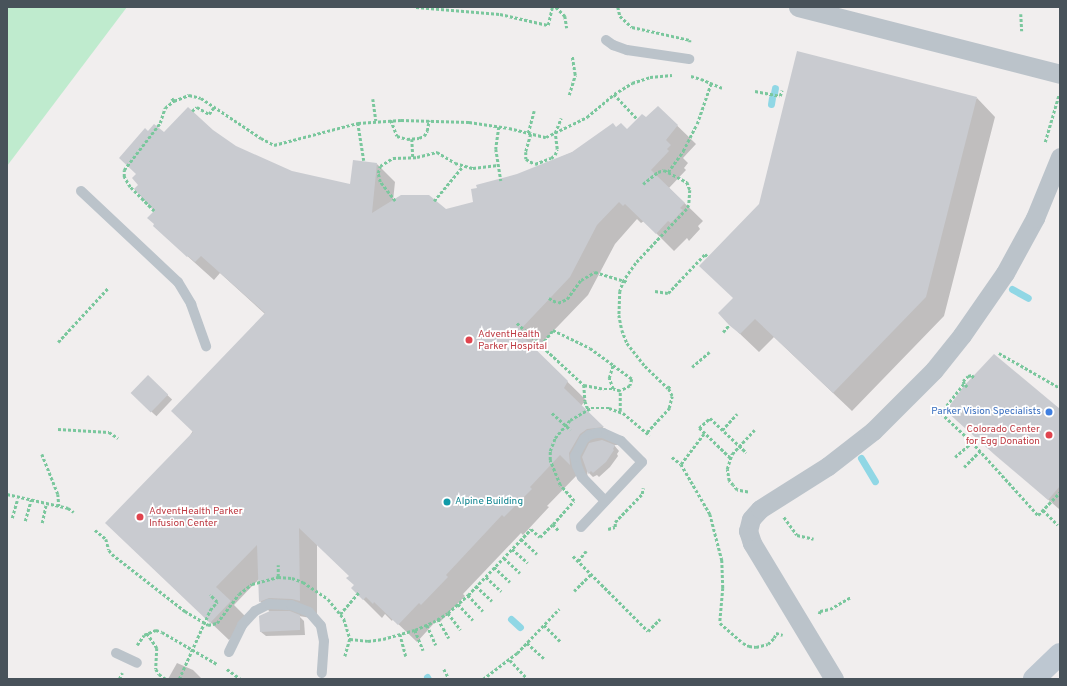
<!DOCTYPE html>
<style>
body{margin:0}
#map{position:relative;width:1067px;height:686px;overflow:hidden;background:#f1eeee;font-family:Overpass,sans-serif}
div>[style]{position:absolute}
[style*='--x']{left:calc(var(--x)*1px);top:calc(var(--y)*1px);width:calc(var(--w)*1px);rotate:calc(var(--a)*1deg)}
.green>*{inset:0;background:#bfebce}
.shadow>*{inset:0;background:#0003;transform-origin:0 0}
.stream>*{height:7px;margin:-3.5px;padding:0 3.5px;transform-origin:3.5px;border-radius:3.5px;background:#90d7e5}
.building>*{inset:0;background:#c9cbd0;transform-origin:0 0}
.path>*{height:2.5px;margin-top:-1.25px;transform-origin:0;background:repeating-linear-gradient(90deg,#7ac79d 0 3px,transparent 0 5px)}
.service>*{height:10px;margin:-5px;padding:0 5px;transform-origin:5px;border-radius:5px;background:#bbc3ca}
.minor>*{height:19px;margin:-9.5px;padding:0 9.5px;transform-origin:9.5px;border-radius:9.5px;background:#bbc3ca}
.secondary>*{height:22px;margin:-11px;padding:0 11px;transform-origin:11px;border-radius:11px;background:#bdc7d1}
.path-bridge>*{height:2.5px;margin-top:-1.25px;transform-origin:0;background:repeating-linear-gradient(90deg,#7ac79d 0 3px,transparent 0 5px)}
.dots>*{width:11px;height:11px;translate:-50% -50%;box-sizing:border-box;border:2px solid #fff;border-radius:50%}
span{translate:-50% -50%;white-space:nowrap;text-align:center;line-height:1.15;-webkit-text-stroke:3.5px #fff;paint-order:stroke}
.health-label{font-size:10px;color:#be3a42}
.left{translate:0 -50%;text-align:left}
.right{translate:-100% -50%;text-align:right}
.shop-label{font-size:10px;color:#366cbe}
.culture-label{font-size:10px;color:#0d838f}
.frame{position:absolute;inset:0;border:8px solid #48525a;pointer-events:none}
</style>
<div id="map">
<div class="green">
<i style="clip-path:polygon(7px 7px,127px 7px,7px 166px)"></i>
</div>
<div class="shadow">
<i style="clip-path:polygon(977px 98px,995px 117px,944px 316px,852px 411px,774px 337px,759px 352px,738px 332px)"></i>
<i style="clip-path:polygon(658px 107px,696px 144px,683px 158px,688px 163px,684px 168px,686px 170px,669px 188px,703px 221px,698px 226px,700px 229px,689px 241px,687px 238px,674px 251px,644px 221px,641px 223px,637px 219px,615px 244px,588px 295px,535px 350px,586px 400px,581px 406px,621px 445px,614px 445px,619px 451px,617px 454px,618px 456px,610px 467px,599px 477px,597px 475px,593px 477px,587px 471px,588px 481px,579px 473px,547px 506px,549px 507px,523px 535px,521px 533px,463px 594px,465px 596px,440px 622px,437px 620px,417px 642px,393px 619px,392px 621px,385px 614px,382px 618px,352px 588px,355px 585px,350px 576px,317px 544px,317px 619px,299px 616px,304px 621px,305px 635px,266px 636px,261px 632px,270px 612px,260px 601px,259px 579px,234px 605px,248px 619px,229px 640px,125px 541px,265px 314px,220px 273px,214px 280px,154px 226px,155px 211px,141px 197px,142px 196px,137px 174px,148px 132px,164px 134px,212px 131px,236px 147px,291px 172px,351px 186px,377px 164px,395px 182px,393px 201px,446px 210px,474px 203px,518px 175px,573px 152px,616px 127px,627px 131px,646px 119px)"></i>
<i style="left:148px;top:377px;width:33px;height:23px;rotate:43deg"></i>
<i style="clip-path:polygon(1060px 410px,1059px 509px,957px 420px)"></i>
<i style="clip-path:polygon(177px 663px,193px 670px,202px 679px,168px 679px)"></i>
</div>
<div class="stream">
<i style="--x:774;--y:93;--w:5;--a:-79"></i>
<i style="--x:771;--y:104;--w:6;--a:-81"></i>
<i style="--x:1012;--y:289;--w:18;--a:29"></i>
<i style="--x:861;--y:458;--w:27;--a:59"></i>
<i style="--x:511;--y:619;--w:12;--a:42"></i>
<i style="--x:427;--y:677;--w:2;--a:63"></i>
</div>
<div class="building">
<i style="clip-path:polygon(797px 51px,977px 97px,926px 297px,833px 393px,755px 319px,740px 334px,729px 325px,718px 313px,733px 298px,699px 266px,759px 204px)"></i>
<i style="clip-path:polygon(658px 106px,678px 125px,666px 140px,671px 145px,667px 149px,669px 151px,651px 170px,685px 203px,680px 208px,683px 210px,671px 223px,668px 221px,656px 234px,625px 204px,623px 206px,619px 202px,597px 225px,570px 277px,518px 332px,568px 381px,564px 388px,604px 427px,587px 429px,580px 434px,569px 453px,570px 465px,560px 455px,530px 487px,532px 489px,504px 517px,502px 515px,446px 575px,448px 577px,421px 605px,419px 603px,398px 625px,374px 602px,373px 604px,366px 597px,363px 600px,351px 588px,354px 585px,346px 578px,349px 576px,299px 528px,300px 601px,292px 599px,269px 598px,259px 602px,257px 545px,216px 587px,231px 601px,210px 623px,105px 523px,193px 432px,171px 411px,265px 313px,201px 256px,195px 262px,188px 256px,187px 257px,153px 226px,154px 224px,147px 218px,154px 211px,134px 189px,138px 185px,132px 178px,136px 174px,119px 158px,145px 128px,148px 131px,154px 124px,164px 132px,188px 107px,213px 130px,236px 146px,292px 171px,350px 184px,353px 160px,377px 163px,372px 213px,401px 195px,429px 195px,446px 209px,473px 202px,471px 189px,477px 188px,476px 185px,517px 174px,572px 152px,613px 123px,616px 127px,621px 123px,627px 129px,642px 114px,646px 117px)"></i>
<i style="clip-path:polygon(994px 354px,1060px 409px,1060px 486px,1048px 500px,995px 455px,946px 411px,963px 387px)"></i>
<i style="left:148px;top:375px;width:28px;height:25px;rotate:44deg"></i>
<i style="clip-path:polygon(602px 440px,615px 445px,613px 449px,614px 450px,606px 462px,593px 473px,591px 471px,588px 474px,582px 457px,589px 443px)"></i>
<i style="clip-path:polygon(270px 611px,290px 611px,300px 615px,300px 630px,260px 632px,259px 616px)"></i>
</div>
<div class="path">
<i style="--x:416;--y:7;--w:84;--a:4.8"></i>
<i style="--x:500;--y:14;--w:49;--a:12.9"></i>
<i style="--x:548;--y:25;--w:18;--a:-77"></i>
<i style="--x:556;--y:7;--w:13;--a:45"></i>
<i style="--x:565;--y:16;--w:12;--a:81"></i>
<i style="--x:618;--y:7;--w:9;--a:77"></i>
<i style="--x:620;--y:16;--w:16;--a:43"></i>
<i style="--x:632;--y:27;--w:59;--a:12.6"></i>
<i style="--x:690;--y:40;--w:2;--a:90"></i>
<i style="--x:1021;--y:14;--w:17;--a:87"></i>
<i style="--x:691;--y:76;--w:10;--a:17"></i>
<i style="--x:701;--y:79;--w:23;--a:23"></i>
<i style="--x:755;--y:91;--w:25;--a:11"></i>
<i style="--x:780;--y:96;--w:6;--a:-72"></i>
<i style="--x:614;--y:94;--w:34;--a:47"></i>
<i style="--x:569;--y:95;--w:21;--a:-73"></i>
<i style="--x:575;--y:75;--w:19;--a:-99"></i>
<i style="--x:172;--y:98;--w:4;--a:56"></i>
<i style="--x:174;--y:101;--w:16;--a:-22"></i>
<i style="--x:189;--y:95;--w:12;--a:14"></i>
<i style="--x:201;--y:98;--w:72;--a:33.7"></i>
<i style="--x:261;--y:138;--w:15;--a:28"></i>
<i style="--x:274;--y:145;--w:87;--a:-14.7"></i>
<i style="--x:358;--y:123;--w:43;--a:-4"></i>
<i style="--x:401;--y:120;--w:68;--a:1.7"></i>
<i style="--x:469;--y:122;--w:40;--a:8.5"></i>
<i style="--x:509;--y:128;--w:38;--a:14"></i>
<i style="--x:546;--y:137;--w:46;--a:-26"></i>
<i style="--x:587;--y:117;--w:35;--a:-40"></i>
<i style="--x:614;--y:94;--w:21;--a:-31"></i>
<i style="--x:632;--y:83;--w:19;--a:-18"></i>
<i style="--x:650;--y:77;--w:22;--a:-5"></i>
<i style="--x:373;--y:99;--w:22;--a:82"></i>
<i style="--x:192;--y:111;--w:6;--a:-39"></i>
<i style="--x:197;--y:107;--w:14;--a:30"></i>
<i style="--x:209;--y:114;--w:9;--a:-54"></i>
<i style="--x:391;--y:120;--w:17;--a:69"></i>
<i style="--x:397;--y:136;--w:10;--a:17"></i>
<i style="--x:407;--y:139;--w:12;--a:-5"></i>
<i style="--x:419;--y:138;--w:5;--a:-22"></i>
<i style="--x:424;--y:136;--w:6;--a:-59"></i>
<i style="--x:427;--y:131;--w:11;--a:-80"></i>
<i style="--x:358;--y:123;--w:38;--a:81"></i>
<i style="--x:499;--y:127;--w:22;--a:98"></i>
<i style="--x:496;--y:149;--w:32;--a:81"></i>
<i style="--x:528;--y:133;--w:23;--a:-75"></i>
<i style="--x:531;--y:134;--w:19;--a:106"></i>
<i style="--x:526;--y:152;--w:7;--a:90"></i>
<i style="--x:526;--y:159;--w:10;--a:29"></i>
<i style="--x:535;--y:164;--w:17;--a:-21"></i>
<i style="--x:551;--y:158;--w:5;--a:-37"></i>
<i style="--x:555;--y:155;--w:6;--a:-72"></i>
<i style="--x:557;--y:149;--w:16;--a:-97"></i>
<i style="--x:555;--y:133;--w:16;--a:-68"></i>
<i style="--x:412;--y:139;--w:19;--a:87"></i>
<i style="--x:1045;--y:142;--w:50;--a:-73.7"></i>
<i style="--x:668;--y:172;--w:26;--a:-54"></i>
<i style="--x:683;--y:151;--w:30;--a:-63"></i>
<i style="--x:697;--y:124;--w:43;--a:-71.1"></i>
<i style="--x:643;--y:184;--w:19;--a:-39"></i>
<i style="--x:658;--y:172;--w:6;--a:-18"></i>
<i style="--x:664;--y:170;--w:26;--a:28"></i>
<i style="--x:687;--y:182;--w:9;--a:69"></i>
<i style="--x:690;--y:190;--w:15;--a:94"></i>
<i style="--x:689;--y:205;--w:4;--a:117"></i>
<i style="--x:687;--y:209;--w:74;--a:133.4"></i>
<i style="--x:636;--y:263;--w:21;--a:125"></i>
<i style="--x:624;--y:280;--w:12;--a:110"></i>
<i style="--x:620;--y:291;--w:24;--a:92"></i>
<i style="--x:619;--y:315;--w:15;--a:79"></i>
<i style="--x:622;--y:330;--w:14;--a:69"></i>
<i style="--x:627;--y:343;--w:29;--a:52"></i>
<i style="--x:645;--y:366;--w:32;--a:44"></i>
<i style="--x:668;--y:388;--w:4;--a:-45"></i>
<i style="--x:395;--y:201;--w:24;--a:-128"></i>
<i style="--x:380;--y:182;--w:9;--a:-103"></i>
<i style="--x:378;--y:173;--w:7;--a:-74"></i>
<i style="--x:380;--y:166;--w:15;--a:-32"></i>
<i style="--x:393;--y:158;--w:24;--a:-2"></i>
<i style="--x:417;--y:157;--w:21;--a:-14"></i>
<i style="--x:437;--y:152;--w:21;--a:31"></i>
<i style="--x:455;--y:163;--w:19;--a:16"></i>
<i style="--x:473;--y:168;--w:25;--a:-7"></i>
<i style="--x:434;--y:201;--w:45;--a:-50.4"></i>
<i style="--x:154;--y:211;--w:34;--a:-135"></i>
<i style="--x:130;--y:187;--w:12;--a:-121"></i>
<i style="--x:124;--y:177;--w:7;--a:-90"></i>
<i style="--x:124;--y:170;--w:59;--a:-52.5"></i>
<i style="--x:160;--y:123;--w:16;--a:-72"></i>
<i style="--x:165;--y:108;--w:13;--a:-39"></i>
<i style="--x:655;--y:291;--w:13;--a:9"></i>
<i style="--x:668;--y:293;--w:54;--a:-46.5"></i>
<i style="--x:705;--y:254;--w:4;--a:45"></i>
<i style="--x:549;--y:298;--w:10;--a:29"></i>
<i style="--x:558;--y:303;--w:10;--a:-24"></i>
<i style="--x:567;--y:299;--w:24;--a:-54"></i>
<i style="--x:581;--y:280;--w:16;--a:-30"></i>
<i style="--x:595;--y:272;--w:34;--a:17"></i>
<i style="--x:517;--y:323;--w:91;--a:42.8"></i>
<i style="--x:584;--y:385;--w:20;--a:11"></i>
<i style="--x:604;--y:389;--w:9;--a:0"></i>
<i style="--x:723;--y:332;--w:9;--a:-49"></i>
<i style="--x:58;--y:342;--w:74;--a:-47.2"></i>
<i style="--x:541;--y:345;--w:19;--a:-51"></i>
<i style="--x:553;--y:330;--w:41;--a:25.9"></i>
<i style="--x:590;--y:348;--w:29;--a:36"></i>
<i style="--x:999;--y:353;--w:70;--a:29.8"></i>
<i style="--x:692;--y:367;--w:23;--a:-41"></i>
<i style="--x:964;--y:384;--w:3;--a:-108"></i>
<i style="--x:963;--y:381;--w:7;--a:-45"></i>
<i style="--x:968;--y:376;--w:4;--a:-14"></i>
<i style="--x:972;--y:375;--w:4;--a:56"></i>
<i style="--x:584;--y:385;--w:16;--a:86"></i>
<i style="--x:585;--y:401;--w:9;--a:69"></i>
<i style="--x:967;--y:387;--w:4;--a:-135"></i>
<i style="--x:964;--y:384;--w:37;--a:128"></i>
<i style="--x:941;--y:413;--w:42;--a:43.1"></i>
<i style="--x:972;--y:442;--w:98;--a:47.9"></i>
<i style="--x:1038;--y:515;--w:32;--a:-46"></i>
<i style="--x:620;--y:411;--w:20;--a:-90"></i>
<i style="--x:620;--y:391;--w:7;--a:-164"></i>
<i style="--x:613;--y:389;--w:12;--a:-110"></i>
<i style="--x:609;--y:378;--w:14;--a:-73"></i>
<i style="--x:613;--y:365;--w:24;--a:36"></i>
<i style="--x:632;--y:379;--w:7;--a:106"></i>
<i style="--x:630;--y:386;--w:11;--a:153"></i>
<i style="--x:552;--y:413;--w:25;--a:42"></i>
<i style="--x:58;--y:429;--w:51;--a:3.4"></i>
<i style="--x:109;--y:432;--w:11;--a:34"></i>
<i style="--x:722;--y:430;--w:22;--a:-47"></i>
<i style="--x:647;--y:432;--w:33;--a:-47"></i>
<i style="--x:669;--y:408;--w:12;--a:-76"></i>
<i style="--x:672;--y:396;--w:9;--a:-117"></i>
<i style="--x:42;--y:454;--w:43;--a:68.2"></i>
<i style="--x:58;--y:494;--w:12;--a:85"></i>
<i style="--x:672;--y:457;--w:11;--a:38"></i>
<i style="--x:681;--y:464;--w:58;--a:59.9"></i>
<i style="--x:710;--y:514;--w:48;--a:75.4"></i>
<i style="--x:722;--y:560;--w:28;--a:88"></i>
<i style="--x:723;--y:588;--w:35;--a:95"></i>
<i style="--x:720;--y:623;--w:30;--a:41"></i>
<i style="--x:743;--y:643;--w:7;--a:27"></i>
<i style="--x:749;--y:646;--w:7;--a:8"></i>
<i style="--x:756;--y:647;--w:12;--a:-14"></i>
<i style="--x:768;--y:644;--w:8;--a:-45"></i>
<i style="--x:774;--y:638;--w:5;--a:-68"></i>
<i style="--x:776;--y:633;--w:7;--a:16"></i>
<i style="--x:955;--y:457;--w:23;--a:-41"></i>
<i style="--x:730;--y:458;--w:43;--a:-135.9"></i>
<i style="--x:699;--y:428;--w:15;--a:-42"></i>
<i style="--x:710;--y:418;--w:50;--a:43.4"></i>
<i style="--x:681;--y:464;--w:38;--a:-53"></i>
<i style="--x:964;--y:467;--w:23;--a:-45"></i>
<i style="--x:748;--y:492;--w:11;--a:-170"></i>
<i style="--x:737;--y:490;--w:6;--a:-129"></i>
<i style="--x:733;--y:485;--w:6;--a:-135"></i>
<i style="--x:729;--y:481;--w:12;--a:-99"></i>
<i style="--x:727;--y:469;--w:16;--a:-72"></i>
<i style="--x:732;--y:454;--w:33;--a:-47"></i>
<i style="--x:7;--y:494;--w:63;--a:12.9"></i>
<i style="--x:68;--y:508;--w:7;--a:34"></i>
<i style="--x:1043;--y:510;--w:21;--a:45"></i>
<i style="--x:784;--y:517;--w:22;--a:54"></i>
<i style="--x:797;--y:535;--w:17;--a:13"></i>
<i style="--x:12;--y:518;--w:18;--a:-74"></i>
<i style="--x:25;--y:521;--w:22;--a:-74"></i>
<i style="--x:42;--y:523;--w:19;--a:-78"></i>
<i style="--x:553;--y:524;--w:31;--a:-48"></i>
<i style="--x:574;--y:501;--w:21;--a:-131"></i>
<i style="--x:560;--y:485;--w:27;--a:-112"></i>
<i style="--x:550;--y:460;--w:9;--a:-90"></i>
<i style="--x:550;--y:451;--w:14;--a:-69"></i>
<i style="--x:555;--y:438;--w:23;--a:-50"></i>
<i style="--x:570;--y:420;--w:24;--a:-30"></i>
<i style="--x:591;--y:408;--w:18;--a:0"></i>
<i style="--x:609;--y:408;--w:15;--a:20"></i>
<i style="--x:623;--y:413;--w:35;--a:40"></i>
<i style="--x:608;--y:529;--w:7;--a:-16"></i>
<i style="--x:615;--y:527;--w:5;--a:-90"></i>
<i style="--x:615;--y:522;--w:39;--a:-46"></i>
<i style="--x:642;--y:494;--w:6;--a:-81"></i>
<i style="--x:95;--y:530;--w:14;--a:39"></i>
<i style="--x:106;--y:539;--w:11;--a:75"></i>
<i style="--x:109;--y:550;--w:5;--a:53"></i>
<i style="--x:112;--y:554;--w:93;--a:38"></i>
<i style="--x:185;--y:611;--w:27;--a:31"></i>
<i style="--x:208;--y:625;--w:9;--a:-13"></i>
<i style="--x:217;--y:623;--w:36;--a:-53"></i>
<i style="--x:239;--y:594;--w:16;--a:-38"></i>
<i style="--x:252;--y:584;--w:27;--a:-15"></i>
<i style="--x:278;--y:577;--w:14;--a:4"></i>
<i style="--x:292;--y:578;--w:12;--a:20"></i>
<i style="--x:303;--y:582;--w:30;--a:34"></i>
<i style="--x:328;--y:599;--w:26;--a:51"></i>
<i style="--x:344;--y:619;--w:21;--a:73"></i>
<i style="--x:350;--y:639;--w:18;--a:106"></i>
<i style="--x:521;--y:539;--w:22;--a:43"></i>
<i style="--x:512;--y:549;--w:21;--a:41"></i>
<i style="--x:573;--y:556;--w:106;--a:45"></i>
<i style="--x:648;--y:631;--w:17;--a:-45"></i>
<i style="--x:504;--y:558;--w:22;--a:43"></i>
<i style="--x:578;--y:561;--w:13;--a:-51"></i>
<i style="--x:494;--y:567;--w:22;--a:43"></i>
<i style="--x:278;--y:577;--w:12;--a:-90"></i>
<i style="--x:486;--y:577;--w:21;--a:43"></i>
<i style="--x:476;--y:586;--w:22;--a:43"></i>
<i style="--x:574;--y:591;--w:24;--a:-45"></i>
<i style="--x:468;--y:595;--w:22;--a:47"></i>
<i style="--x:458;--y:604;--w:22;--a:47"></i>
<i style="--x:448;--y:613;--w:21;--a:53"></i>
<i style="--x:340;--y:614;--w:30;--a:-49"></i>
<i style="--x:819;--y:614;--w:3;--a:-72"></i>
<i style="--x:820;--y:611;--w:10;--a:-11"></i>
<i style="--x:830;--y:609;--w:24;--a:-30"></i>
<i style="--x:438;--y:619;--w:22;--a:60"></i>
<i style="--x:427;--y:625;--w:22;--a:66"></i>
<i style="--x:544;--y:625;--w:24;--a:45"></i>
<i style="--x:415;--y:630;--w:22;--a:68"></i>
<i style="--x:147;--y:633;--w:18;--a:56"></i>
<i style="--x:157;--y:648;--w:21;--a:93"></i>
<i style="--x:156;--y:669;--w:6;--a:59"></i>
<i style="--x:159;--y:674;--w:9;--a:36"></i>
<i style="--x:400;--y:634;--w:23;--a:75"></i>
<i style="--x:350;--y:639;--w:18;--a:6"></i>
<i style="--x:368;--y:641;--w:15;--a:-8"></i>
<i style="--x:383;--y:639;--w:33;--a:-16"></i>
<i style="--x:415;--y:630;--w:20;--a:-24"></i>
<i style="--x:433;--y:622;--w:17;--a:-31"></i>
<i style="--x:448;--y:613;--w:27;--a:-42"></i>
<i style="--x:468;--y:595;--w:91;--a:-46.3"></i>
<i style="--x:531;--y:529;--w:12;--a:42"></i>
<i style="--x:540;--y:537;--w:18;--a:-45"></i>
<i style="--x:553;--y:524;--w:9;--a:49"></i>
<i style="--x:527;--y:643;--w:24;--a:42"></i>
<i style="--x:137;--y:645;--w:12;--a:-55"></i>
<i style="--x:144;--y:635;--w:13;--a:-23"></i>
<i style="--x:156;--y:630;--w:6;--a:18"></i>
<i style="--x:162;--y:632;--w:64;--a:30.2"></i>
<i style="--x:510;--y:660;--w:23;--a:47"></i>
<i style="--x:227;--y:669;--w:17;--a:36"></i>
<i style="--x:444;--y:669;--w:11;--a:63"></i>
<i style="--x:119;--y:679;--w:7;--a:-63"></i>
<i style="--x:483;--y:679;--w:43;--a:-37.4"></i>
<i style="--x:517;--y:653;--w:61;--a:-46.3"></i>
</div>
<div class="service">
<i style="--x:606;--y:40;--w:9;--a:36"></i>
<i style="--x:613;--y:45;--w:15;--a:20"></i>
<i style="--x:627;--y:50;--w:63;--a:8.3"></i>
<i style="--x:81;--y:191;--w:133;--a:43.2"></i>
<i style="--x:178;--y:282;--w:26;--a:59"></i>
<i style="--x:191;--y:304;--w:45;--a:70.3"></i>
<i style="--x:581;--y:527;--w:89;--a:-46.8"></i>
<i style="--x:642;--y:462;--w:30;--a:-135"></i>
<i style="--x:621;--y:441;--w:20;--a:-156"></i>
<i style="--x:603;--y:433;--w:6;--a:180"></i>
<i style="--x:597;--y:433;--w:8;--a:166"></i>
<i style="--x:589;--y:435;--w:6;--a:141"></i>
<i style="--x:584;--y:439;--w:19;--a:118"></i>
<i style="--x:575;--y:456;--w:10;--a:79"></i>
<i style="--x:577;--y:466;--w:12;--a:66"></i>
<i style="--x:582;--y:477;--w:33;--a:46"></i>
<i style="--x:229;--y:652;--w:30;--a:-64"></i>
<i style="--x:242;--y:625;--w:19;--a:-47"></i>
<i style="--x:255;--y:611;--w:16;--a:-27"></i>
<i style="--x:269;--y:604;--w:22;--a:3"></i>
<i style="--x:291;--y:605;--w:19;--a:21"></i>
<i style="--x:309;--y:612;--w:18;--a:49"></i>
<i style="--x:321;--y:626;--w:15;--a:79"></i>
<i style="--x:324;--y:641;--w:32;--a:94"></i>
<i style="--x:116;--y:653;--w:23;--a:25"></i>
</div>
<div class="minor">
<i style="--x:798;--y:7;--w:270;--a:14.3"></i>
<i style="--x:834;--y:679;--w:159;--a:-121.1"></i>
<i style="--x:752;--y:543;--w:13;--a:-108"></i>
<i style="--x:748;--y:531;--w:12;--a:-76"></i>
<i style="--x:751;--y:519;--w:13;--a:-48"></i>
<i style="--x:760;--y:509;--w:80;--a:-32.3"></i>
<i style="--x:828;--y:466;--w:57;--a:-37.9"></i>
<i style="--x:873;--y:431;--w:86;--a:-45"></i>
<i style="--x:934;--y:370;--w:45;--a:-51.3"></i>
<i style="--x:962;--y:335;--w:75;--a:-55.3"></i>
<i style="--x:1005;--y:273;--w:63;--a:-61.4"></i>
<i style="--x:1035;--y:218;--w:66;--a:-67.7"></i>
</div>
<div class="secondary">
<i style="--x:1034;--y:679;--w:36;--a:-44"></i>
</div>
<div class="path-bridge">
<i style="--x:179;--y:679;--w:76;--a:-65.8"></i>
<i style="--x:210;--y:610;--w:11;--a:-49"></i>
<i style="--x:217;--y:602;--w:10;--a:-135"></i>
</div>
<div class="dots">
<i style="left:469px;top:340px;background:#e0444e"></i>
<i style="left:1049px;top:412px;background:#3f7fe0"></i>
<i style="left:1049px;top:435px;background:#e0444e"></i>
<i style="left:447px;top:502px;background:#0f9aa8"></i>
<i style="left:140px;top:517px;background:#e0444e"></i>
</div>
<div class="health-label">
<span class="left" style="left:478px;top:340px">AdventHealth<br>Parker Hospital</span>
<span class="right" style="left:1040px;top:435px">Colorado Center<br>for Egg Donation</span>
<span class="left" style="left:149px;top:517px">AdventHealth Parker<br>Infusion Center</span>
</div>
<div class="shop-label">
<span class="right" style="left:1041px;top:412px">Parker Vision Specialists</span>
</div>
<div class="culture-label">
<span class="left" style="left:455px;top:502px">Alpine Building</span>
</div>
<div class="frame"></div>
</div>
